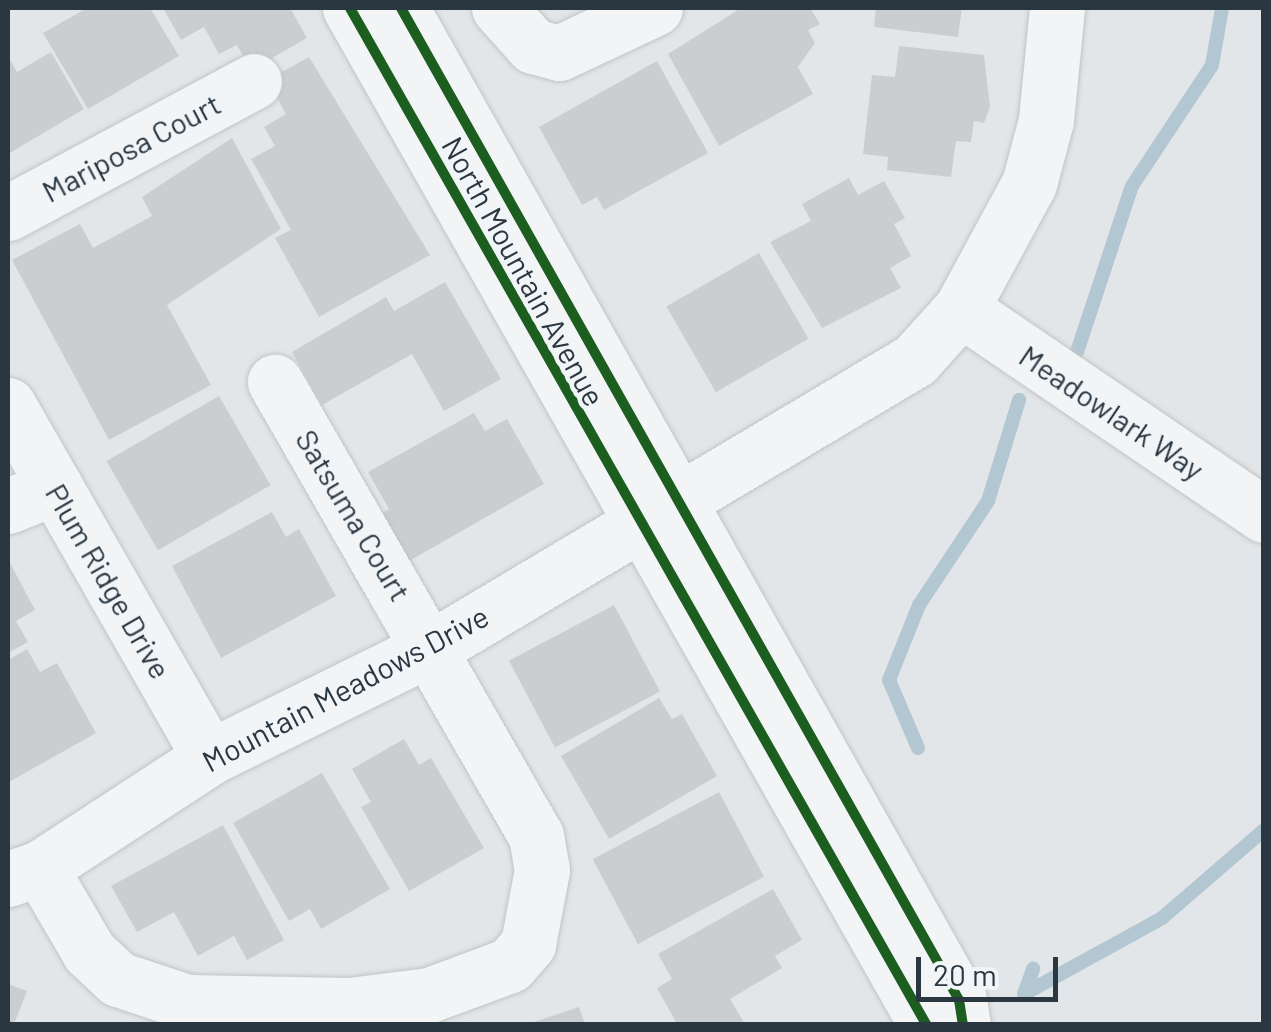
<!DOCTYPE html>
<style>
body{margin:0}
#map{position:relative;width:1271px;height:1032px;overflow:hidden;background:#e3e6e8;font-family:Barlow,sans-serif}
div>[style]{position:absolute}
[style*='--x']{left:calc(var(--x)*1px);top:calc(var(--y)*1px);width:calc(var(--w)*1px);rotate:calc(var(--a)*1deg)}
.stream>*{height:14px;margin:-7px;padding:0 7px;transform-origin:7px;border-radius:7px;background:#b3c7d2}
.building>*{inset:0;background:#cbced0;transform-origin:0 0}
.roads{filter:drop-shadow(0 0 2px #c1c4c6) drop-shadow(0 0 2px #c1c4c6)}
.minor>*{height:55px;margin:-27.5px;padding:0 27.5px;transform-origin:27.5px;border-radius:27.5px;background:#f2f4f5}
.cycleway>*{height:10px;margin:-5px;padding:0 5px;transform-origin:5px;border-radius:5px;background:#1b5e20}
span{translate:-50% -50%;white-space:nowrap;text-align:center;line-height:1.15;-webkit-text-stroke:9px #f1f5f7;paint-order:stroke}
.street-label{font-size:30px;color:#2a3640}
.frame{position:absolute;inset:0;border:10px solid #2a3640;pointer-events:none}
.scale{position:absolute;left:916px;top:957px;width:142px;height:45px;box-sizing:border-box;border:5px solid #2a3640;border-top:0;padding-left:12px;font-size:30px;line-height:35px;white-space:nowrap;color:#2a3640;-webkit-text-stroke:8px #f1f5f7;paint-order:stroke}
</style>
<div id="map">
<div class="stream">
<i style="--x:1077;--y:352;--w:175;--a:-71.7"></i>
<i style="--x:1132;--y:186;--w:145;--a:-56.5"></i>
<i style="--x:1212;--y:65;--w:58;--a:-80"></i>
<i style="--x:918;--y:748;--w:74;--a:-113.1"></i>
<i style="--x:889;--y:680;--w:81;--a:-68.2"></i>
<i style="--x:919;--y:605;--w:125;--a:-56.4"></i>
<i style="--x:988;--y:501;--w:106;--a:-72.9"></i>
<i style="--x:1024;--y:994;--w:158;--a:-28.8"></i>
<i style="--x:1162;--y:918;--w:135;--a:-40.8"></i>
<i style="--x:1024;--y:994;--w:27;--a:-70"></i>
</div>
<div class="building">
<i style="clip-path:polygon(87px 8px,150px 8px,179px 56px,88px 109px,43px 33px)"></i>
<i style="clip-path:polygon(163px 8px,290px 8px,307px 38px,251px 70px,237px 45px,219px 54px,204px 27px,181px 40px)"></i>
<i style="clip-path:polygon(741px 8px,810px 8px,820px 24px,808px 30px,815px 43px,798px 67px,813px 94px,719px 146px,668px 54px)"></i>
<i style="clip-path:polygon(876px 8px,962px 8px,958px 37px,874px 27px)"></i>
<i style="clip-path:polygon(899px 46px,984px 55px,990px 107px,984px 123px,974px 121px,971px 142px,956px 141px,951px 177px,887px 170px,888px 157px,863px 154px,872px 75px,895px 77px)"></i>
<i style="clip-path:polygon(51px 52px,84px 109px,8px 154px,8px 56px,17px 72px)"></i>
<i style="clip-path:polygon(309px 57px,430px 255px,319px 317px,275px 238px,291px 230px,251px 159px,275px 146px,264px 127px,286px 114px,267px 80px)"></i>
<i style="clip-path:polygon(657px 61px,708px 153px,604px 210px,597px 197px,582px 205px,539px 127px)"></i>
<i style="clip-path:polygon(232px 138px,281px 229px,167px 305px,211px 385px,109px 440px,12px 260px,80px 224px,93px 248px,152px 216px,142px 197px)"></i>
<i style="clip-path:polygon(849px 178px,858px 195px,884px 181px,905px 218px,894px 224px,911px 256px,890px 268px,901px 288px,822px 328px,770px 242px,811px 221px,802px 204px)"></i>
<i style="left:759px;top:253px;width:99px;height:107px;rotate:60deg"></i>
<i style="clip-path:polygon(445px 282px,501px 379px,444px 411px,412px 354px,322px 405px,292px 352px,386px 297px,394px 311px)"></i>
<i style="left:219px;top:396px;width:103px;height:130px;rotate:60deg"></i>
<i style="clip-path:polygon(474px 413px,485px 431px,507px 419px,544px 484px,404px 564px,376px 516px,389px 509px,368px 472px)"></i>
<i style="clip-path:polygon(272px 512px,286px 537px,299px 529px,336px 596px,221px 658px,172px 566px)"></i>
<i style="clip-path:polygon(8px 559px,35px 610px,16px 621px,28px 642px,8px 653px)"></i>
<i style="left:614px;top:605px;width:98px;height:119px;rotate:62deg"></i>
<i style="clip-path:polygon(27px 649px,40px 672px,57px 663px,96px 733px,9px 782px,8px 660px)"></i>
<i style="clip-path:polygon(659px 698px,672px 719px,682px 714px,717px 776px,609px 839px,561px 756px)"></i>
<i style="clip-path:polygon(404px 739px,419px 765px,431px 758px,484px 848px,409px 891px,361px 807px,371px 802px,352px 769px)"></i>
<i style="clip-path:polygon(322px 773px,390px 889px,321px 929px,310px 909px,289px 921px,233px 823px)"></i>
<i style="left:719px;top:792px;width:96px;height:143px;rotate:62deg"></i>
<i style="clip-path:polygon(223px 825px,284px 940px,247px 960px,234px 936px,198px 956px,174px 912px,137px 932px,111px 886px)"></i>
<i style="clip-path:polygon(773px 889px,802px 940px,775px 956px,782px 968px,730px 999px,745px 1024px,677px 1024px,657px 988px,672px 979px,658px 954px)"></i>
<i style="clip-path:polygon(8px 984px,27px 991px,14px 1024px,8px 1024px)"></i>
<i style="clip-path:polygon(579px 1007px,585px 1024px,528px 1024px)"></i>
</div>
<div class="roads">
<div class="minor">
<i style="--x:350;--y:8;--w:1168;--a:60.45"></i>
<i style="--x:401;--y:8;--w:1138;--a:60.64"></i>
<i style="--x:959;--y:1000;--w:24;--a:81"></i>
<i style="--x:499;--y:8;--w:51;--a:48.2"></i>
<i style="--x:533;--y:46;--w:27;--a:15"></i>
<i style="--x:559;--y:53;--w:106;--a:-25.1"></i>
<i style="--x:8;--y:213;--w:279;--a:-28.2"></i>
<i style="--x:961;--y:309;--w:366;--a:34.2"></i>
<i style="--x:8;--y:405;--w:406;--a:60.2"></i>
<i style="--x:8;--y:506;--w:51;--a:-22"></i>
<i style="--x:40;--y:868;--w:97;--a:59.7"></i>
<i style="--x:89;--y:952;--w:40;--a:43"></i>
<i style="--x:118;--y:979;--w:73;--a:18.4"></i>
<i style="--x:187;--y:1002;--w:162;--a:1.1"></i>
<i style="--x:349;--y:1005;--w:81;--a:-7.1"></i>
<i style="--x:429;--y:995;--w:86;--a:-20.3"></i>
<i style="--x:510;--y:965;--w:28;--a:-49"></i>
<i style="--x:528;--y:944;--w:75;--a:-79.3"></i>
<i style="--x:542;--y:870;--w:35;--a:-100"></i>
<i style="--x:536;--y:836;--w:524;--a:-119.89"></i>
<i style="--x:8;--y:879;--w:34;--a:-19"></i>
<i style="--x:40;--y:868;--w:203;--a:-33.1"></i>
<i style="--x:210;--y:757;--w:249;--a:-26.3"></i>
<i style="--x:433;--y:647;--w:561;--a:-30.77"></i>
<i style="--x:915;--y:360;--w:69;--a:-48"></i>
<i style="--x:961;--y:309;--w:142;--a:-61.5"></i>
<i style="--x:1029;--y:184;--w:66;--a:-75.1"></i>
<i style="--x:1046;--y:120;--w:113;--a:-84.4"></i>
</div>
</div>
<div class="cycleway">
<i style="--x:350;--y:8;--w:1168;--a:60.45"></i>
<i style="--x:401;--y:8;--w:1138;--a:60.64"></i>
<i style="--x:959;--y:1000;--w:24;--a:81"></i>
</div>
<div class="street-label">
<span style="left:131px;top:147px;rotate:-28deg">Mariposa Court</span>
<span style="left:524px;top:271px;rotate:61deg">North Mountain Avenue</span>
<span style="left:1112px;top:412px;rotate:34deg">Meadowlark Way</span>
<span style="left:354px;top:515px;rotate:59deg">Satsuma Court</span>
<span style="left:109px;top:581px;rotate:60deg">Plum Ridge Drive</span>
<span style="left:345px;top:688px;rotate:-28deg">Mountain Meadows Drive</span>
</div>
<div class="frame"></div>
<div class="scale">20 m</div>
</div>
